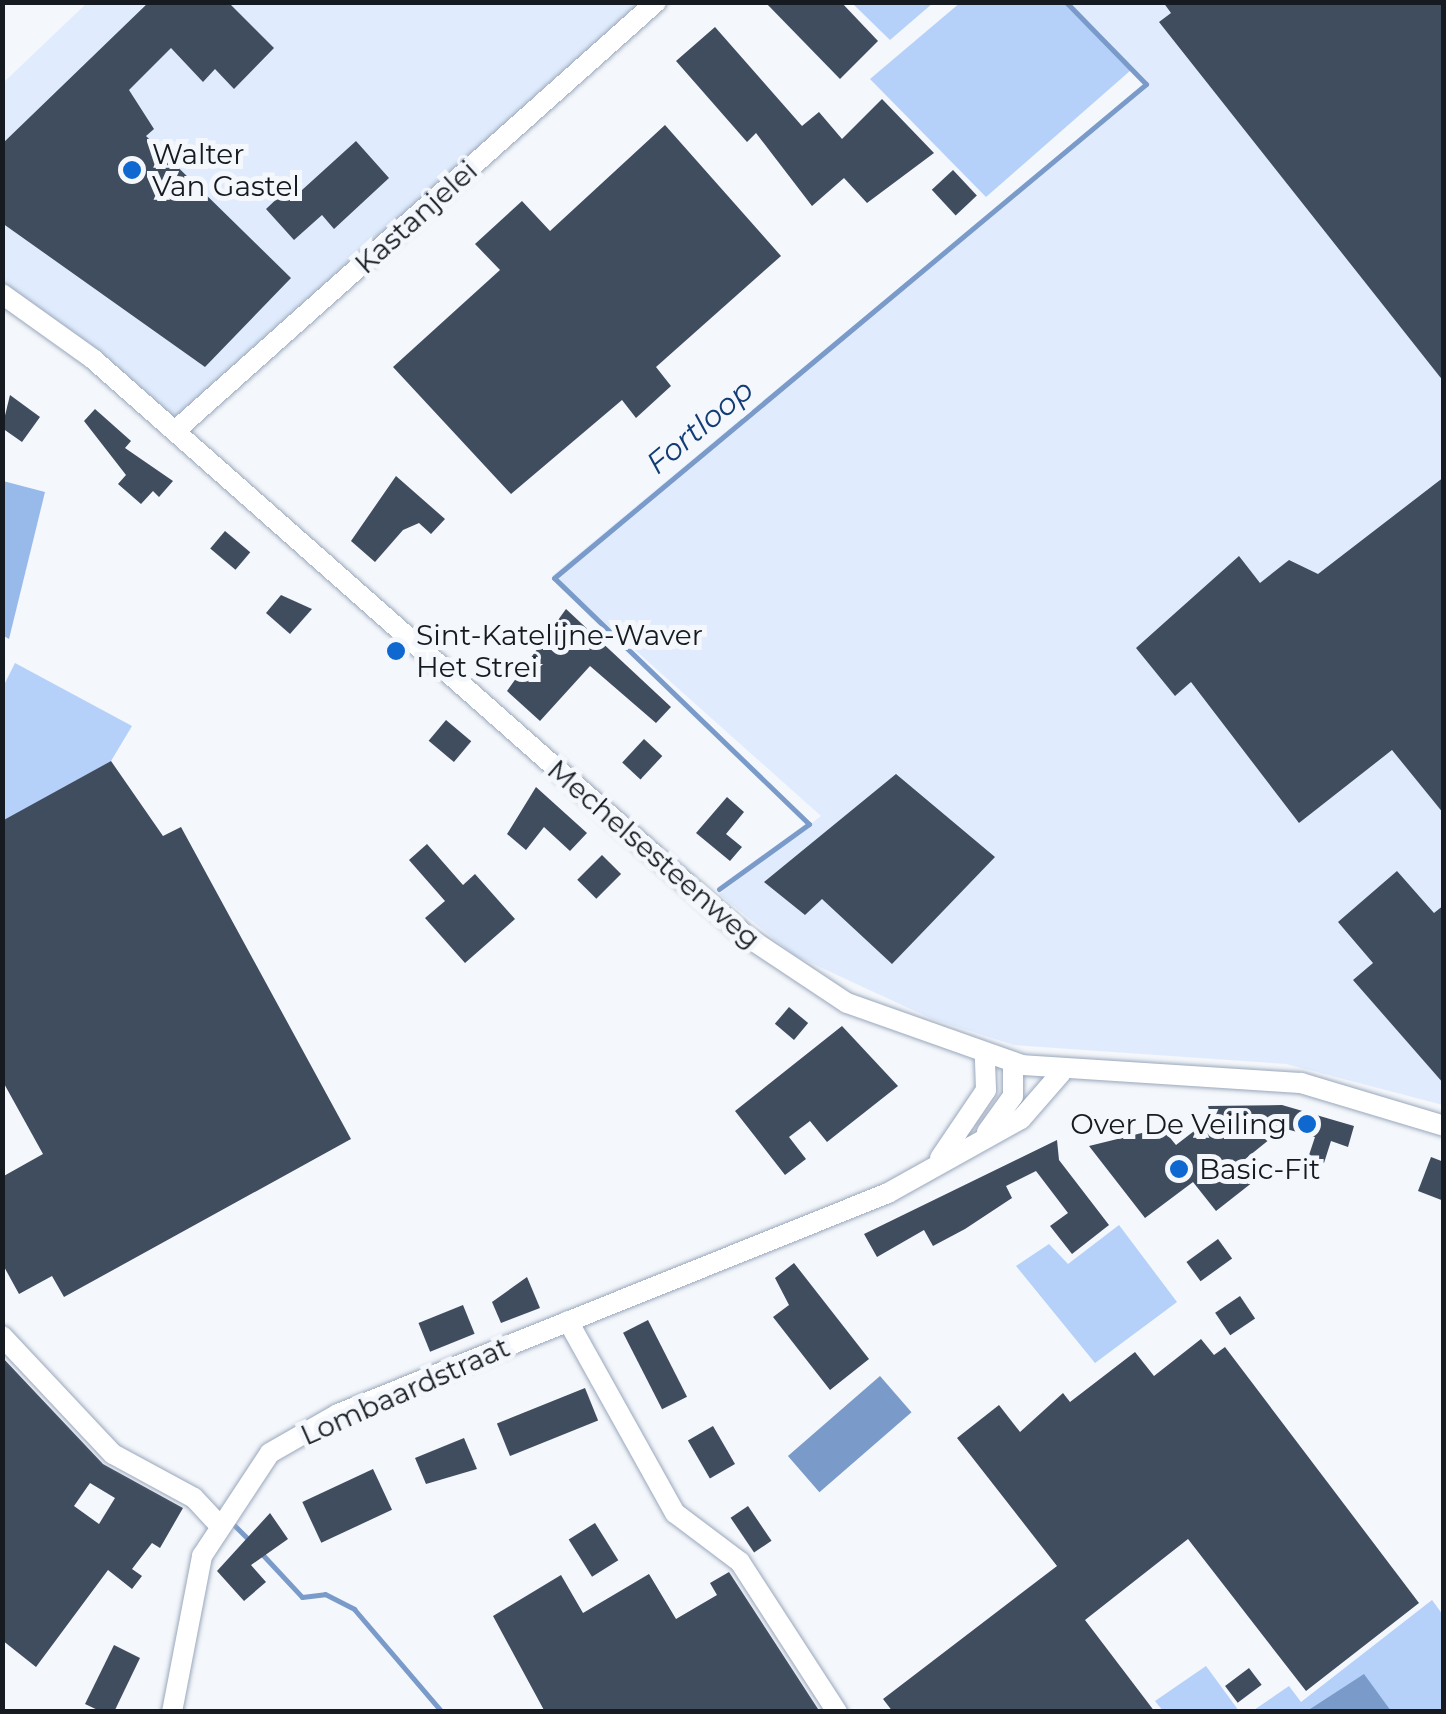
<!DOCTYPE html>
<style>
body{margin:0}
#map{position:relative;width:1446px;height:1714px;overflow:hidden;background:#f4f7fb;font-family:Montserrat,sans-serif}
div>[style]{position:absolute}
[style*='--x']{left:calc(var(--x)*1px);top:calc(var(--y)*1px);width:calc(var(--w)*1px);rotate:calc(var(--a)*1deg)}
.built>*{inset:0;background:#e0ecfd}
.green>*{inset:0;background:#b5d1f9}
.forest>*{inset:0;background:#98baea}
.water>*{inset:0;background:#7a9bc9;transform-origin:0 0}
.stream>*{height:5px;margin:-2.5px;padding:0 2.5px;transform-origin:2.5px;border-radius:2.5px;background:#7a9bc9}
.building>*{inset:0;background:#404d5f;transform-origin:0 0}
.roads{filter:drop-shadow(0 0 2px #99a7bc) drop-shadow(0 0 2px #99a7bc)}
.minor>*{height:20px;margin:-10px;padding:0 10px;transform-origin:10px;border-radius:10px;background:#fff}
.dots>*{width:28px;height:28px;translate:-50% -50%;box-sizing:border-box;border:5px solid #f4f7fb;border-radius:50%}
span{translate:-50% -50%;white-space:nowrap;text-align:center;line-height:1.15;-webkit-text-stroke:10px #f4f7fb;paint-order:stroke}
.poi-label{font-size:28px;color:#161b22}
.left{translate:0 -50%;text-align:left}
.right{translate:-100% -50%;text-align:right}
.street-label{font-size:28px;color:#161b22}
.water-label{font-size:30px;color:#113c75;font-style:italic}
.frame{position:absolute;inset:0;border:5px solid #161b22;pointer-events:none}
</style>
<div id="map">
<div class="built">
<i style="clip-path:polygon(87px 3px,668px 3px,175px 431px,3px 302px,2px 84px)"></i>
<i style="clip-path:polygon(1066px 3px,1443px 3px,1443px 1105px,1286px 1064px,1014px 1045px,932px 1019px,794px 955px,719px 894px,821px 816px,552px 576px,1144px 84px)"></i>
</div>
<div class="green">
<i style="clip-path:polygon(961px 2px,1066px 3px,1131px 70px,986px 197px,870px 79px)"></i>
<i style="clip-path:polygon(852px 3px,933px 3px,890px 40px)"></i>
<i style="clip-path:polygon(15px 663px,132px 726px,111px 761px,3px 821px,3px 687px)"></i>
<i style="clip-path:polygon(1119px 1225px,1177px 1302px,1095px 1363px,1016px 1266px,1049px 1244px,1068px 1264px)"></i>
<i style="clip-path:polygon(1432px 1600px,1443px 1615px,1443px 1711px,1251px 1712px,1289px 1686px,1301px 1702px)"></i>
<i style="clip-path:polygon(1206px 1666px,1239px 1711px,1163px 1711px,1155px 1701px)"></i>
</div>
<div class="forest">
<i style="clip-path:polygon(3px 481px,45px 492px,9px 639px,2px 635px)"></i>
</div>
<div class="water">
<i style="left:880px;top:1376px;width:48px;height:122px;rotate:49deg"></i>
<i style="clip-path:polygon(1364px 1674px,1391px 1711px,1307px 1711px)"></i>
</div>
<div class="stream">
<i style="--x:719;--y:889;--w:111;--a:-35.8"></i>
<i style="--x:809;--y:824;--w:354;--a:-136"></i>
<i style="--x:554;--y:578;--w:771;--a:-39.84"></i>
<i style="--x:1146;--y:84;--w:115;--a:-134.3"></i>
<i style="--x:235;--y:1526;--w:21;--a:45"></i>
<i style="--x:261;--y:1553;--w:60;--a:47"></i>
<i style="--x:302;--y:1597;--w:23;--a:-7"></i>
<i style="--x:325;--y:1594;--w:33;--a:27"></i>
<i style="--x:354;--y:1609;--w:135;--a:49.5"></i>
</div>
<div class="building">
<i style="clip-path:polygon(149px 2px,228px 2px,274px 48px,234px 89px,215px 69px,203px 82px,171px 48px,129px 90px,154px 129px,146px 136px,291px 278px,205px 367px,2px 223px,2px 144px)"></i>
<i style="clip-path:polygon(765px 2px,841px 2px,878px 41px,840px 79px)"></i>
<i style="clip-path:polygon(1163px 2px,1444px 2px,1444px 382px,1159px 22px,1171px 13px)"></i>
<i style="clip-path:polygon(715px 27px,802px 126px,819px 112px,842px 139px,882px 99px,934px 153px,867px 203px,844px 178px,812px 206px,756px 133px,747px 142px,676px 61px)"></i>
<i style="clip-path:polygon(665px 125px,781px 256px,656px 367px,671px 386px,636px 418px,622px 400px,511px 494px,393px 367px,500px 270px,475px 244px,522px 201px,550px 231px)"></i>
<i style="clip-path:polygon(356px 141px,389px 178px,334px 229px,322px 215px,294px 240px,266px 209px,284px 192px,291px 200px)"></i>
<i style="left:953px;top:170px;width:35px;height:29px;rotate:47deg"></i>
<i style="clip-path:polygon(10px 395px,40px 417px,22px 442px,2px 428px)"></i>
<i style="clip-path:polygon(95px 409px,131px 441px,125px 448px,173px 481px,159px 497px,153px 491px,141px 504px,118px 484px,126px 475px,84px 421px)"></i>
<i style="clip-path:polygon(396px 476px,445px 519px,431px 534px,419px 523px,403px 530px,375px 562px,351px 541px)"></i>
<i style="clip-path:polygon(1444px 477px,1444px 814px,1392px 750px,1299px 823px,1191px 682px,1175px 696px,1136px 648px,1239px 556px,1260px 583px,1289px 560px,1318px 574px)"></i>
<i style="left:225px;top:531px;width:33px;height:23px;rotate:40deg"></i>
<i style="clip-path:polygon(281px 595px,312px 609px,290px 634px,266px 613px)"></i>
<i style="clip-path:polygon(566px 609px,671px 707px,656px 723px,590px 666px,540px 721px,507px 691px)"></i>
<i style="left:446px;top:720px;width:33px;height:27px;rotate:40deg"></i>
<i style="left:644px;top:739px;width:25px;height:32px;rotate:43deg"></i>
<i style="clip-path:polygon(111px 761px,163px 836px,181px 827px,351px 1139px,64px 1297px,52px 1276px,19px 1294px,2px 1263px,2px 1177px,43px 1154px,2px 1080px,2px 821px)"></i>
<i style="clip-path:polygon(896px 774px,995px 857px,892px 964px,822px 899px,805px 915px,764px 882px)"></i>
<i style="clip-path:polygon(536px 787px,587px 833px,570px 851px,544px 827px,526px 850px,507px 834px)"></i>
<i style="clip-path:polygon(727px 797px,744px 812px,726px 834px,742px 847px,730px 861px,696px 833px)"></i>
<i style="clip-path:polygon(427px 844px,463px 885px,475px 874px,515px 919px,465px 963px,425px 918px,445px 901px,409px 860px)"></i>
<i style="left:602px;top:855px;width:27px;height:35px;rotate:45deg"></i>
<i style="clip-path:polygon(1397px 871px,1434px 913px,1444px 905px,1444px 1084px,1353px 980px,1373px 963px,1338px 922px)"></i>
<i style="left:789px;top:1007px;width:25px;height:22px;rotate:40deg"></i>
<i style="clip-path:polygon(842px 1026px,898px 1086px,827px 1142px,810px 1121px,789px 1137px,806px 1159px,785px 1175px,735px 1111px)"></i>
<i style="clip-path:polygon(1282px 1105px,1354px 1126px,1348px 1147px,1331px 1141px,1324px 1163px,1308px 1158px,1315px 1137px,1272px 1125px,1270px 1139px,1244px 1160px,1258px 1178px,1216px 1211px,1193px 1182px,1145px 1218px,1089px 1146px,1162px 1128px,1176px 1145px,1211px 1118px,1208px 1106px)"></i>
<i style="clip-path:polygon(1057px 1140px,1059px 1160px,1109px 1225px,1072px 1254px,1050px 1226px,1068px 1213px,1036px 1171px,1006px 1186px,1012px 1198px,965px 1229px,933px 1246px,924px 1230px,877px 1257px,864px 1234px)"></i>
<i style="clip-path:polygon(1431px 1157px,1444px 1162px,1444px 1201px,1418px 1191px)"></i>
<i style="left:1218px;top:1239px;width:24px;height:39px;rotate:54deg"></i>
<i style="clip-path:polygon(794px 1263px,869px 1359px,830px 1390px,773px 1317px,789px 1305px,775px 1278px)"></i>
<i style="clip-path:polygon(527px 1277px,540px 1308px,501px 1323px,492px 1302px)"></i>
<i style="left:1240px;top:1296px;width:27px;height:30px;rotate:56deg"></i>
<i style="left:463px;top:1305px;width:31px;height:48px;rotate:68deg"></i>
<i style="left:648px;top:1320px;width:86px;height:28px;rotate:63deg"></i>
<i style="clip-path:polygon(1201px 1339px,1214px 1355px,1225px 1347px,1419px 1603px,1306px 1691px,1188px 1539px,1085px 1620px,1155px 1712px,893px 1712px,883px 1699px,1057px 1566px,957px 1438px,999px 1405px,1020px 1432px,1063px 1393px,1070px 1402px,1135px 1352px,1154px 1376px)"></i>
<i style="clip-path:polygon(evenodd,2px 1357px,103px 1464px,183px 1508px,160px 1548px,152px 1543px,132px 1569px,142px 1576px,132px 1589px,108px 1570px,36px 1667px,2px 1640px,2px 1357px,90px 1483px,115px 1498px,99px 1524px,74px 1506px,90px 1483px)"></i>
<i style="left:585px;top:1388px;width:35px;height:95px;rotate:68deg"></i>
<i style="left:713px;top:1426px;width:44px;height:29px;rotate:60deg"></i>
<i style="clip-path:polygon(464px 1438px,477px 1469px,426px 1484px,415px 1458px)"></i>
<i style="left:373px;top:1469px;width:45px;height:78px;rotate:65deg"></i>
<i style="left:748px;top:1506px;width:42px;height:21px;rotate:56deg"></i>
<i style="clip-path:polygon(270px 1513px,288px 1539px,251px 1565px,266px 1582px,244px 1601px,217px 1571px)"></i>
<i style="left:595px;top:1523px;width:44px;height:31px;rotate:58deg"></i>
<i style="clip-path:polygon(729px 1572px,820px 1712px,545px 1712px,493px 1616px,561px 1575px,583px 1613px,649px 1574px,676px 1619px,717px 1595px,710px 1583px)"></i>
<i style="clip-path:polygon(114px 1645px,140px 1658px,114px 1712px,102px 1712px,85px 1704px)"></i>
<i style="left:1249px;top:1668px;width:21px;height:30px;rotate:53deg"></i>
</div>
<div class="roads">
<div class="minor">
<i style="--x:2;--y:294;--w:112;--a:35.5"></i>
<i style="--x:93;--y:359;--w:871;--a:41.46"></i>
<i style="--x:746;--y:936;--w:121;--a:33.6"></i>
<i style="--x:847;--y:1003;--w:186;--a:19.5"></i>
<i style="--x:1022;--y:1065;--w:280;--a:3.7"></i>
<i style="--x:1301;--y:1083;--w:149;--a:16.7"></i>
<i style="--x:175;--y:431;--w:645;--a:-41.73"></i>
<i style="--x:987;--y:1132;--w:44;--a:-54.2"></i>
<i style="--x:1013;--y:1096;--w:33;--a:-90"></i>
<i style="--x:940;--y:1158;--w:82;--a:-55.9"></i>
<i style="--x:986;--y:1090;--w:34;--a:-92"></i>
<i style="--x:568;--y:1321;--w:220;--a:60.9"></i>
<i style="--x:675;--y:1513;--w:81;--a:37"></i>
<i style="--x:740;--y:1562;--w:179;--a:57.1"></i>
<i style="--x:2;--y:1336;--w:162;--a:46.8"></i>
<i style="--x:113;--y:1454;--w:92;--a:28.5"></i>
<i style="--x:194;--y:1498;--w:37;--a:47"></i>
<i style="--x:172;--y:1712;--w:159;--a:-79.1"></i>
<i style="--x:202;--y:1556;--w:123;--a:-56.6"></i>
<i style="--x:270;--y:1453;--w:78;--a:-29.8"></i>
<i style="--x:338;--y:1414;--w:593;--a:-21.89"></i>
<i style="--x:888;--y:1193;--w:152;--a:-29.1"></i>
<i style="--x:1021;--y:1119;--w:61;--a:-49"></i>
</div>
</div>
<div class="dots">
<i style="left:132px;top:170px;background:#0f67d0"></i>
<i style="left:396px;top:651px;background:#0f67d0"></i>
<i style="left:1307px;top:1124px;background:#0f67d0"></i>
<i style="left:1179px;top:1169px;background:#0f67d0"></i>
</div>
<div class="poi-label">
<span class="left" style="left:152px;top:170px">Walter<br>Van Gastel</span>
<span class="left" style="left:416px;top:651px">Sint-Katelijne-Waver<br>Het Strei</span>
<span class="right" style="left:1287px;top:1124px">Over De Veiling</span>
<span class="left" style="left:1199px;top:1169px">Basic-Fit</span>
</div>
<div class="street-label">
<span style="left:416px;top:217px;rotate:-42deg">Kastanjelei</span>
<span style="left:654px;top:854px;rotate:41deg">Mechelsesteenweg</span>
<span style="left:405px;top:1391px;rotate:-24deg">Lombaardstraat</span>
</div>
<div class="water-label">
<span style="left:700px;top:427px;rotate:-40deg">Fortloop</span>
</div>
<div class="frame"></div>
</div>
